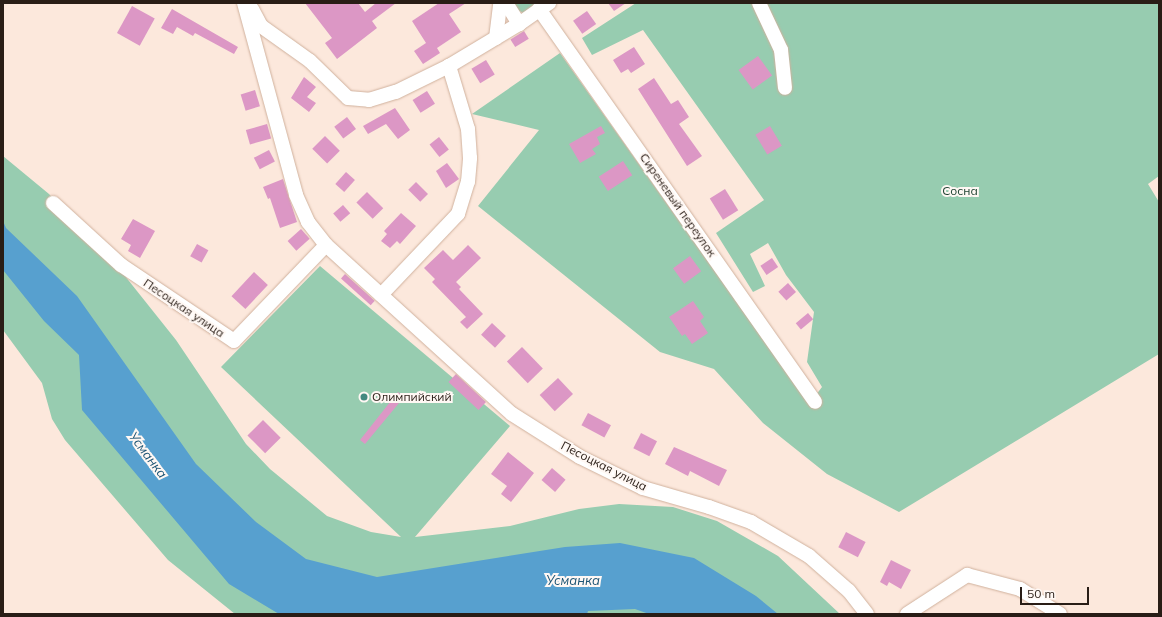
<!DOCTYPE html>
<meta charset="utf-8">
<style>
body{margin:0}
#map{position:relative;width:1162px;height:617px;overflow:hidden;background:#fce8dc;font-family:Mulish,sans-serif}
div>[style]{position:absolute}
[style*='--x']{left:calc(var(--x)*1px);top:calc(var(--y)*1px);width:calc(var(--w)*1px);rotate:calc(var(--a)*1deg)}
.green>*{inset:0;background:#97ccb0}
.water>*{inset:0;background:#57a0cf}
.building>*{inset:0;background:#dc97c5;transform-origin:0 0}
.roads{filter:drop-shadow(0 0 1px #d0b19d) drop-shadow(0 0 1px #d0b19d)}
.minor>*{height:14px;margin:-7px;padding:0 7px;transform-origin:7px;border-radius:7px;background:#fff}
.dots>*{width:11px;height:11px;translate:-50% -50%;box-sizing:border-box;border:2px solid #fff8f4;border-radius:50%}
span{translate:-50% -50%;white-space:nowrap;text-align:center;line-height:1.15;-webkit-text-stroke:4px #fff8f4;paint-order:stroke}
.park-label{font-size:12px;color:#1a3e2d}
.street-label{font-size:12px;color:#291d16}
.poi-label{font-size:12px;color:#291d16}
.left{translate:0 -50%;text-align:left}
.water-label{font-size:13px;color:#1e5575;font-style:italic}
.frame{position:absolute;inset:0;border:4px solid #291d16;pointer-events:none}
.scale{position:absolute;left:1020px;top:587px;width:69px;height:18px;box-sizing:border-box;border:2px solid #291d16;border-top:0;padding-left:5px;font-size:12px;line-height:14px;white-space:nowrap;color:#291d16;-webkit-text-stroke:3px #fff8f4;paint-order:stroke}
</style>
<div id="map">
<div class="green">
<i style="clip-path:polygon(509px 3px,536px 3px,523px 13px,509px 5px)"></i>
<i style="clip-path:polygon(636px 3px,1159px 3px,1159px 176px,1148px 184px,1159px 202px,1159px 354px,899px 512px,827px 474px,763px 423px,714px 369px,660px 352px,478px 206px,539px 130px,472px 114px,560px 53px,809px 404px,822px 387px,807px 362px,814px 312px,786px 275px,768px 243px,750px 254px,765px 286px,753px 292px,716px 233px,764px 200px,643px 30px,592px 55px,582px 38px)"></i>
<i style="clip-path:polygon(3px 156px,49px 194px,125px 276px,176px 340px,246px 444px,270px 469px,327px 516px,371px 532px,401px 537px,221px 367px,320px 266px,510px 426px,415px 537px,510px 526px,579px 509px,619px 504px,673px 507px,717px 521px,778px 556px,840px 614px,235px 614px,168px 560px,65px 440px,52px 419px,42px 383px,3px 330px)"></i>
</div>
<div class="water">
<i style="clip-path:polygon(3px 221px,6px 228px,77px 296px,196px 464px,256px 522px,306px 559px,377px 577px,565px 547px,620px 543px,694px 558px,756px 596px,778px 614px,649px 614px,635px 609px,588px 611px,587px 614px,279px 614px,229px 584px,82px 410px,79px 355px,44px 321px,3px 270px)"></i>
</div>
<div class="building">
<i style="clip-path:polygon(305px 3px,358px 3px,365px 12px,376px 3px,396px 3px,372px 21px,377px 28px,337px 59px,325px 43px,332px 38px)"></i>
<i style="clip-path:polygon(439px 3px,466px 3px,449px 14px,461px 32px,437px 48px,440px 53px,423px 64px,414px 51px,426px 43px,412px 21px)"></i>
<i style="clip-path:polygon(608px 3px,626px 3px,614px 11px)"></i>
<i style="left:132px;top:6px;width:26px;height:31px;rotate:29deg"></i>
<i style="clip-path:polygon(172px 9px,238px 47px,234px 54px,195px 33px,193px 36px,177px 27px,173px 34px,161px 28px)"></i>
<i style="left:587px;top:11px;width:16px;height:17px;rotate:55deg"></i>
<i style="left:524px;top:31px;width:9px;height:16px;rotate:58deg"></i>
<i style="clip-path:polygon(634px 47px,645px 64px,631px 73px,628px 69px,621px 73px,613px 60px)"></i>
<i style="left:758px;top:56px;width:24px;height:24px;rotate:54deg"></i>
<i style="left:486px;top:60px;width:17px;height:17px;rotate:59deg"></i>
<i style="clip-path:polygon(304px 77px,316px 87px,307px 97px,316px 103px,309px 112px,291px 98px)"></i>
<i style="clip-path:polygon(654px 78px,671px 104px,678px 100px,689px 117px,679px 124px,702px 156px,687px 166px,638px 89px)"></i>
<i style="left:255px;top:90px;width:17px;height:15px;rotate:73deg"></i>
<i style="left:427px;top:91px;width:15px;height:17px;rotate:58deg"></i>
<i style="clip-path:polygon(395px 108px,410px 130px,398px 139px,386px 124px,368px 134px,363px 126px)"></i>
<i style="left:347px;top:117px;width:15px;height:16px;rotate:53deg"></i>
<i style="left:267px;top:124px;width:15px;height:22px;rotate:74deg"></i>
<i style="clip-path:polygon(601px 126px,605px 133px,597px 137px,600px 144px,592px 149px,596px 154px,580px 163px,569px 144px)"></i>
<i style="left:770px;top:126px;width:23px;height:17px;rotate:59deg"></i>
<i style="left:325px;top:136px;width:21px;height:18px;rotate:45deg"></i>
<i style="left:439px;top:137px;width:16px;height:12px;rotate:52deg"></i>
<i style="left:269px;top:150px;width:13px;height:17px;rotate:63deg"></i>
<i style="left:623px;top:161px;width:17px;height:29px;rotate:57deg"></i>
<i style="clip-path:polygon(447px 163px,459px 179px,446px 188px,436px 171px)"></i>
<i style="left:346px;top:172px;width:12px;height:16px;rotate:42deg"></i>
<i style="clip-path:polygon(283px 179px,297px 222px,280px 228px,270px 198px,268px 199px,263px 187px)"></i>
<i style="left:416px;top:182px;width:17px;height:11px;rotate:45deg"></i>
<i style="left:725px;top:189px;width:25px;height:18px;rotate:58deg"></i>
<i style="left:367px;top:192px;width:23px;height:15px;rotate:45deg"></i>
<i style="left:343px;top:205px;width:11px;height:13px;rotate:49deg"></i>
<i style="clip-path:polygon(401px 213px,416px 226px,400px 244px,397px 241px,390px 248px,381px 241px,387px 234px,384px 231px)"></i>
<i style="clip-path:polygon(133px 219px,155px 231px,140px 258px,128px 251px,131px 245px,121px 239px)"></i>
<i style="left:301px;top:229px;width:13px;height:18px;rotate:48deg"></i>
<i style="left:197px;top:244px;width:13px;height:14px;rotate:29deg"></i>
<i style="clip-path:polygon(468px 245px,481px 258px,456px 282px,461px 287px,459px 289px,483px 314px,467px 329px,460px 322px,466px 317px,432px 282px,435px 279px,424px 268px,443px 250px,453px 260px)"></i>
<i style="left:690px;top:256px;width:19px;height:21px;rotate:54deg"></i>
<i style="left:772px;top:258px;width:11px;height:14px;rotate:56deg"></i>
<i style="left:254px;top:272px;width:19px;height:33px;rotate:43deg"></i>
<i style="left:345px;top:274px;width:40px;height:6px;rotate:42deg"></i>
<i style="left:788px;top:283px;width:12px;height:13px;rotate:48deg"></i>
<i style="clip-path:polygon(693px 301px,704px 317px,700px 321px,708px 333px,692px 344px,685px 334px,682px 336px,669px 317px)"></i>
<i style="left:808px;top:313px;width:8px;height:16px;rotate:50deg"></i>
<i style="left:492px;top:323px;width:19px;height:16px;rotate:43deg"></i>
<i style="left:522px;top:347px;width:30px;height:21px;rotate:46deg"></i>
<i style="left:456px;top:374px;width:41px;height:11px;rotate:43deg"></i>
<i style="left:558px;top:378px;width:22px;height:25px;rotate:47deg"></i>
<i style="clip-path:polygon(398px 392px,404px 397px,365px 444px,360px 440px)"></i>
<i style="left:588px;top:413px;width:26px;height:14px;rotate:28deg"></i>
<i style="left:263px;top:420px;width:25px;height:22px;rotate:45deg"></i>
<i style="left:641px;top:433px;width:18px;height:17px;rotate:27deg"></i>
<i style="clip-path:polygon(674px 447px,727px 470px,719px 486px,690px 471px,688px 476px,665px 464px)"></i>
<i style="clip-path:polygon(508px 452px,534px 473px,511px 502px,501px 494px,507px 486px,491px 474px)"></i>
<i style="left:552px;top:468px;width:18px;height:16px;rotate:41deg"></i>
<i style="left:846px;top:532px;width:22px;height:17px;rotate:27deg"></i>
<i style="clip-path:polygon(891px 560px,911px 570px,901px 589px,889px 582px,887px 586px,880px 582px)"></i>
</div>
<div class="roads">
<div class="minor">
<i style="--x:244;--y:3;--w:199;--a:74.8"></i>
<i style="--x:296;--y:195;--w:30;--a:66"></i>
<i style="--x:308;--y:222;--w:29;--a:52"></i>
<i style="--x:326;--y:245;--w:251;--a:42.3"></i>
<i style="--x:512;--y:414;--w:80;--a:32.3"></i>
<i style="--x:580;--y:457;--w:70;--a:26.2"></i>
<i style="--x:643;--y:488;--w:69;--a:16.1"></i>
<i style="--x:709;--y:507;--w:45;--a:19.7"></i>
<i style="--x:751;--y:522;--w:67;--a:30.4"></i>
<i style="--x:809;--y:556;--w:53;--a:41.2"></i>
<i style="--x:849;--y:591;--w:29;--a:52"></i>
<i style="--x:506;--y:3;--w:25;--a:58"></i>
<i style="--x:759;--y:3;--w:52;--a:64.9"></i>
<i style="--x:781;--y:50;--w:38;--a:84"></i>
<i style="--x:252;--y:9;--w:19;--a:62"></i>
<i style="--x:261;--y:26;--w:60;--a:35.5"></i>
<i style="--x:310;--y:61;--w:53;--a:44.2"></i>
<i style="--x:348;--y:98;--w:21;--a:5"></i>
<i style="--x:369;--y:100;--w:28;--a:-17"></i>
<i style="--x:396;--y:92;--w:59;--a:-26.1"></i>
<i style="--x:449;--y:66;--w:82;--a:-31"></i>
<i style="--x:519;--y:24;--w:37;--a:-35"></i>
<i style="--x:539;--y:9;--w:480;--a:54.9"></i>
<i style="--x:496;--y:38;--w:35;--a:-83"></i>
<i style="--x:53;--y:203;--w:92;--a:42.4"></i>
<i style="--x:121;--y:265;--w:136;--a:33.9"></i>
<i style="--x:234;--y:341;--w:133;--a:-46.2"></i>
<i style="--x:381;--y:295;--w:112;--a:-46.5"></i>
<i style="--x:458;--y:214;--w:34;--a:-73"></i>
<i style="--x:468;--y:182;--w:24;--a:-85"></i>
<i style="--x:470;--y:158;--w:29;--a:-94"></i>
<i style="--x:468;--y:129;--w:66;--a:-106.8"></i>
<i style="--x:907;--y:614;--w:72;--a:-33"></i>
<i style="--x:967;--y:575;--w:55;--a:14.8"></i>
<i style="--x:1020;--y:589;--w:47;--a:32"></i>
</div>
</div>
<div class="dots">
<i style="left:364px;top:397px;background:#448980"></i>
</div>
<div class="park-label">
<span style="left:960px;top:191px">Сосна</span>
</div>
<div class="street-label">
<span style="left:678px;top:205px;rotate:55deg">Сиреневый переулок</span>
<span style="left:184px;top:308px;rotate:34deg">Песоцкая улица</span>
<span style="left:604px;top:466px;rotate:27deg">Песоцкая улица</span>
</div>
<div class="poi-label">
<span class="left" style="left:372px;top:397px">Олимпийский</span>
</div>
<div class="water-label">
<span style="left:148px;top:455px;rotate:53deg">Усманка</span>
<span style="left:573px;top:580px">Усманка</span>
</div>
<div class="frame"></div>
<div class="scale">50 m</div>
</div>
